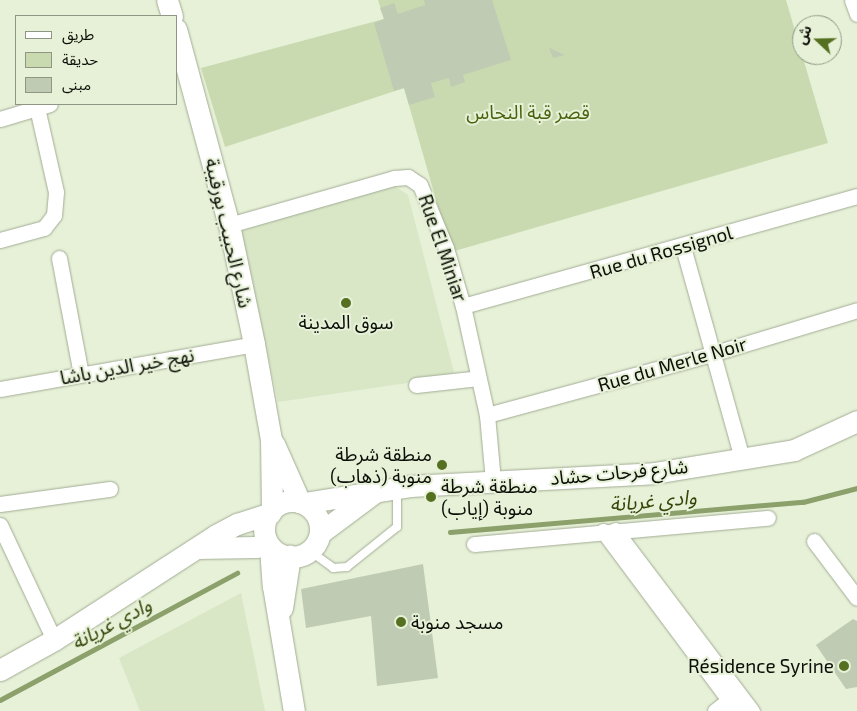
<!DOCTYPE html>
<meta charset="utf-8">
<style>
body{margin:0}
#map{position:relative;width:857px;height:711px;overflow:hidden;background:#e7f1d8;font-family:"Exo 2","Noto Sans Arabic",sans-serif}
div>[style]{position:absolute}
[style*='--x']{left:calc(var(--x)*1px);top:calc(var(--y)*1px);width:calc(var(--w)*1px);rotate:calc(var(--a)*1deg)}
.built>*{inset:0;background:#d9e7c7}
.green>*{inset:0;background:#c9dab0}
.stream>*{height:4.5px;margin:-2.25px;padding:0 2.25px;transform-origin:2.25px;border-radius:2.25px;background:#8ba06a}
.building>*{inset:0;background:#c0cbb3}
.roads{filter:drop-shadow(0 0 1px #a2ac94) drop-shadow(0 0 1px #a2ac94)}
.lane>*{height:8px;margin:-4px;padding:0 4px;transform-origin:4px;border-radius:4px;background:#fff}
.street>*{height:15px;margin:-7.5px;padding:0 7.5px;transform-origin:7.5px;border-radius:7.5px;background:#fff}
.secondary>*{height:21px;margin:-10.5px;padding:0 10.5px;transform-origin:10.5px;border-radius:10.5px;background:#fff}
.secondary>.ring{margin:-10.5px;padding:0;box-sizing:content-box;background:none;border:21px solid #fff;border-radius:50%}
.dots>*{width:14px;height:14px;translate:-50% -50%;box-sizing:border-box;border:2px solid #e7f1d8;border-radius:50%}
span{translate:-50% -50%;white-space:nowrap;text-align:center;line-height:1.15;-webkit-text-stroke:4px #e7f1d8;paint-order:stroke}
.park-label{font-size:19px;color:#49620d}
.street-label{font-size:19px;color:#0b0f07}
.poi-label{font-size:19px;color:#0b0f07}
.right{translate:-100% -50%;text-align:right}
.left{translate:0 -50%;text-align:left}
.water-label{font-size:20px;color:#344708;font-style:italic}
.legend{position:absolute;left:15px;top:15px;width:162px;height:90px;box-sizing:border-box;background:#e7f1d8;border:1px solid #8f9784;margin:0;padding:6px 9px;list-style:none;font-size:15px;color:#0b0f07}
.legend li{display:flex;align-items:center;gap:10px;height:25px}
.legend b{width:25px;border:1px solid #8f9784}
.north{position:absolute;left:792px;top:15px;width:50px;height:50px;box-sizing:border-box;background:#e7f1d8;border:1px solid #8f9784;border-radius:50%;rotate:291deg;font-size:14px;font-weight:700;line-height:20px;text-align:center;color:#0b0f07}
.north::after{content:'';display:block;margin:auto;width:18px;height:22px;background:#567022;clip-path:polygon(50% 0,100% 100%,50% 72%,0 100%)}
</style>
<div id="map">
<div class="built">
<i style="clip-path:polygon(392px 184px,408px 195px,455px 376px,278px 402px,241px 231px)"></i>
<i style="clip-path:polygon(241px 593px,265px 711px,140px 711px,119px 658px)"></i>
</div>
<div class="green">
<i style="clip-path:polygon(378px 0,786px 0,828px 143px,451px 252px,404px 88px,225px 147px,201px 68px,384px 19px)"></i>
</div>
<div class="stream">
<i style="--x:450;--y:532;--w:354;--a:-4.9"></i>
<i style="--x:803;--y:502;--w:56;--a:-14.5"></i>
<i style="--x:0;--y:700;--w:269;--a:-28.2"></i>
</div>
<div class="building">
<i style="clip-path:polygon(424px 0,492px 0,511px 60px,463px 75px,465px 82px,451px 87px,449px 78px,431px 83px,435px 97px,409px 105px,404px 88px,394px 91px,374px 23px,384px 19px,380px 8px,394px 3px,398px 14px,425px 5px)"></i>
<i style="clip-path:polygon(549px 48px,565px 55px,553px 58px)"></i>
<i style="clip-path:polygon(423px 564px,438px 678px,377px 686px,371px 616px,306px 628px,301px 589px)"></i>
<i style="clip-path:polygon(853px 619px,857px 621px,857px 687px,846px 689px,816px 645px)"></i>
</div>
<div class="roads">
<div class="lane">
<i style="--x:310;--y:551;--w:29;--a:36"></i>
<i style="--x:333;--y:568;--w:14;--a:-4"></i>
<i style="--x:347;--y:567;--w:64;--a:-38.7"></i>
<i style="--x:397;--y:527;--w:37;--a:-90"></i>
</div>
<div class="street">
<i style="--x:852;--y:0;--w:15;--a:70"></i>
<i style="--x:0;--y:119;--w:52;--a:-16.7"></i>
<i style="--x:229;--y:225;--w:172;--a:-15.9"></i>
<i style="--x:394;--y:178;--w:14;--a:-4"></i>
<i style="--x:408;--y:177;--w:14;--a:34"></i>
<i style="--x:420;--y:185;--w:68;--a:67.6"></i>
<i style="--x:446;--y:248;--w:60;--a:73.7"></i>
<i style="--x:463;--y:306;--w:112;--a:77.6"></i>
<i style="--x:487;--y:415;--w:66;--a:84.8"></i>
<i style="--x:0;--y:240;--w:46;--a:-15.3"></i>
<i style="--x:44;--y:228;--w:16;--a:-52"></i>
<i style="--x:54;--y:215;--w:23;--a:-85"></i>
<i style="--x:56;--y:192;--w:86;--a:-102.7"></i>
<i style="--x:683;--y:247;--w:219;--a:74.4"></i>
<i style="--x:59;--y:258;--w:118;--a:79.3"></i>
<i style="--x:463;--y:306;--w:409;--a:-15.6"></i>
<i style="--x:416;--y:385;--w:63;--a:-6.3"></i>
<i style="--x:0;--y:389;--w:258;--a:-10"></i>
<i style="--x:487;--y:415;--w:236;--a:-15.2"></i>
<i style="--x:715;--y:353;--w:148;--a:-16.8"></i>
<i style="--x:0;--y:504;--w:111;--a:-7.8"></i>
<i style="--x:0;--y:525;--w:127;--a:64.8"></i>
<i style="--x:615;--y:530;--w:227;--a:52.9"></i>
<i style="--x:603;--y:531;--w:224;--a:53.3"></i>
<i style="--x:814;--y:541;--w:71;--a:53"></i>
<i style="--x:474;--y:544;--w:295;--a:-5.1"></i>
<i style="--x:715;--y:711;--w:18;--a:-38"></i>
</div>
<div class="secondary">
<i style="--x:167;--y:0;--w:17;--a:73"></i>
<i style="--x:176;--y:29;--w:203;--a:74.9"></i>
<i style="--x:229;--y:225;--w:122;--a:78.1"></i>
<i style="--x:254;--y:344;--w:97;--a:79.9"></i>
<i style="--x:271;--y:439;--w:71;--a:89.2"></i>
<i style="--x:274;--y:444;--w:64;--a:65.9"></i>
<i class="ring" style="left:264px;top:501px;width:35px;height:35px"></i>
<i style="--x:304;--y:503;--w:107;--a:-9.1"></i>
<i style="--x:410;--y:486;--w:244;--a:-3"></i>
<i style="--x:654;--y:473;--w:142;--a:-9.3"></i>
<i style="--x:794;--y:450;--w:69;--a:-24.7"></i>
<i style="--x:320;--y:533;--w:69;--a:-36.7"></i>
<i style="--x:270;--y:547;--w:39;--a:86"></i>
<i style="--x:273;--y:586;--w:127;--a:80.5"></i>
<i style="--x:197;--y:548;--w:59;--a:-1"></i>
<i style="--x:256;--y:547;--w:11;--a:-15"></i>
<i style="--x:282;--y:608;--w:53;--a:-81.3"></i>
<i style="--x:0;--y:670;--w:62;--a:-29.1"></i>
<i style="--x:54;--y:640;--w:193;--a:-32.9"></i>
<i style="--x:216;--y:535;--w:24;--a:-28"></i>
<i style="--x:237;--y:524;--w:35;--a:-18"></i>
</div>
</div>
<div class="dots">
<i style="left:346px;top:303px;background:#567022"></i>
<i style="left:442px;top:465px;background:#567022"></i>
<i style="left:431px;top:497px;background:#567022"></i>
<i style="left:401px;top:622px;background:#567022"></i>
<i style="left:844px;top:666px;background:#567022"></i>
</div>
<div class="park-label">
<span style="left:528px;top:112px">قصر قبة النحاس</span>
</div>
<div class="street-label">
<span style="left:229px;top:233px;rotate:77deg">شارع الحبيب بورقيبة</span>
<span style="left:443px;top:248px;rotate:71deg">Rue El Miniar</span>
<span style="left:661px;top:252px;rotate:-16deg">Rue du Rossignol</span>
<span style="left:672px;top:364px;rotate:-16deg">Rue du Merle Noir</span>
<span style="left:127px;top:366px;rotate:-10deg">نهج خير الدين باشا</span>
<span style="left:619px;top:472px;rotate:-5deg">شارع فرحات حشاد</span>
</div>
<div class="poi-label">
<span style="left:346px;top:322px">سوق المدينة</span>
<span class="right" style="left:432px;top:465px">منطقة شرطة<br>منوبة (ذهاب)</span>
<span class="left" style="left:441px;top:497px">منطقة شرطة<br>منوبة (إياب)</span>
<span class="left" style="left:411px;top:622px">مسجد منوبة</span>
<span class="right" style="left:834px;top:666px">Résidence Syrine</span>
</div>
<div class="water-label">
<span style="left:653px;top:500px;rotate:-5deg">وادي غريانة</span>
<span style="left:111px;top:623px;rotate:-28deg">وادي غريانة</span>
</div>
<ul class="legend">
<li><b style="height:6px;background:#fff"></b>طريق</li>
<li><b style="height:14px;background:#c9dab0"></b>حديقة</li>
<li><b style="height:14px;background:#c0cbb3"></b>مبنى</li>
</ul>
<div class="north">ش</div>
</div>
